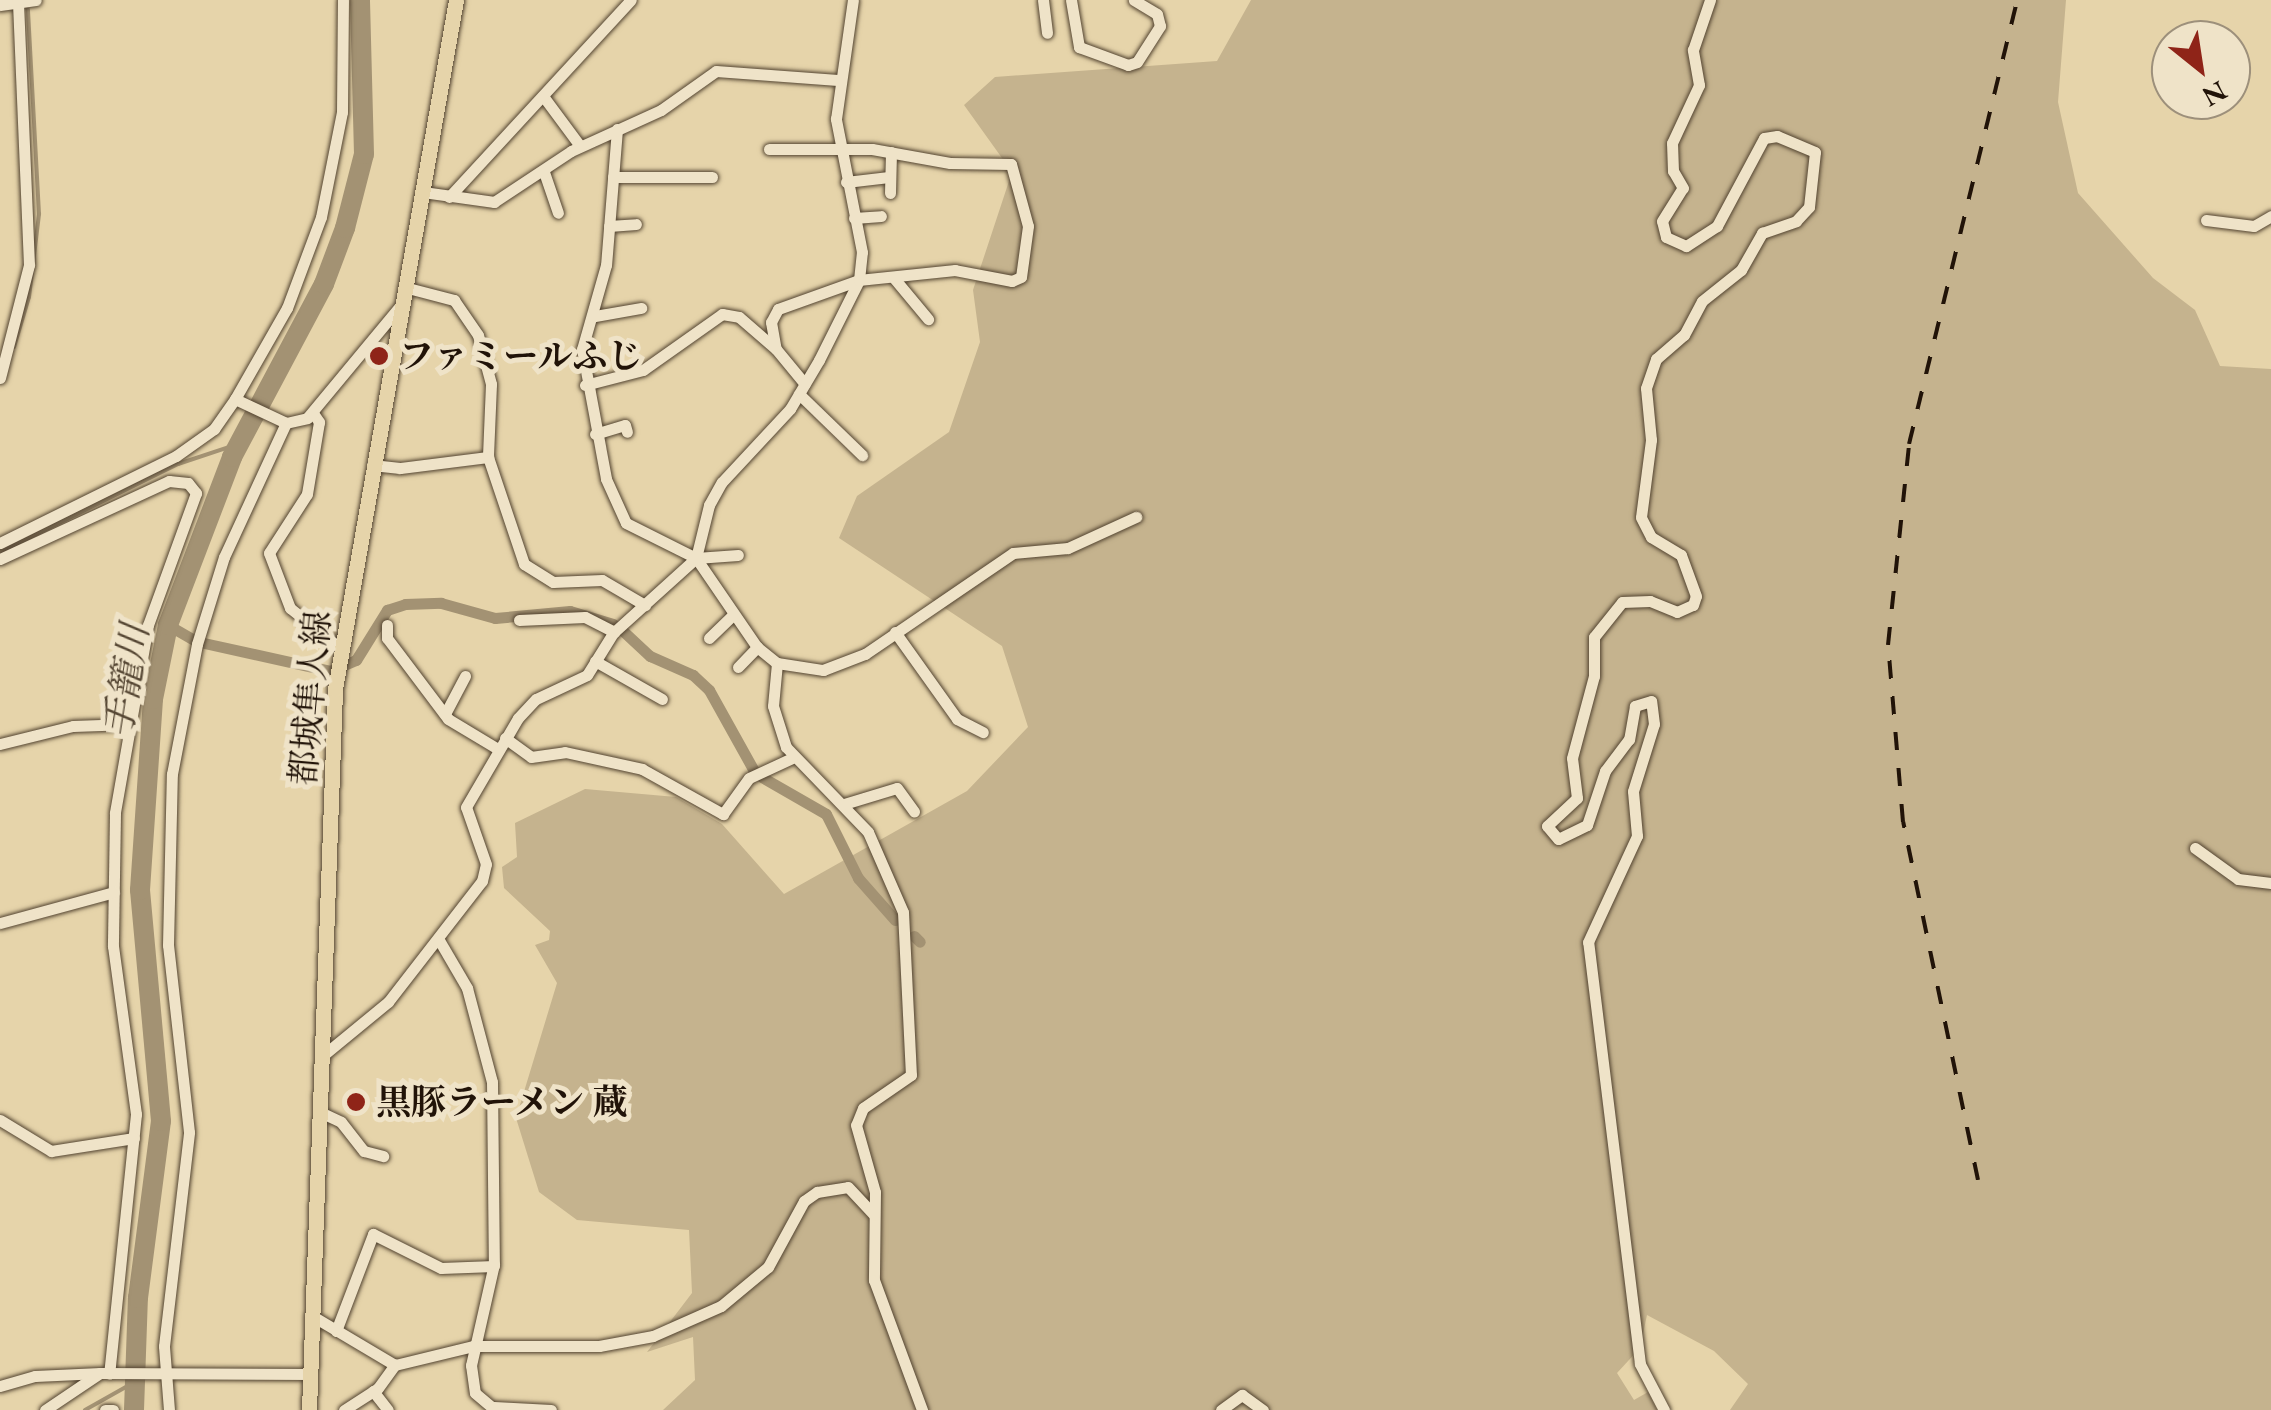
<!DOCTYPE html>
<meta charset="utf-8">
<style>
body{margin:0}
#map{position:relative;width:2271px;height:1410px;overflow:hidden;background:#e6d4aa;font-family:"EB Garamond","Noto Serif JP",serif}
div>[style]{position:absolute}
[style*='--x']{left:calc(var(--x)*1px);top:calc(var(--y)*1px);width:calc(var(--w)*1px);rotate:calc(var(--a)*1deg)}
.green>*{inset:0;background:#c5b38e}
.stream>*{height:4px;margin:-2px;padding:0 2px;transform-origin:2px;border-radius:2px;background:#a39273}
.canal>*{height:11px;margin:-5.5px;padding:0 5.5px;transform-origin:5.5px;border-radius:5.5px;background:#a39273}
.river>*{height:20px;margin:-10px;padding:0 10px;transform-origin:10px;border-radius:10px;background:#a39273}
.roads{filter:drop-shadow(0 0 2px #524330) drop-shadow(0 0 2px #524330)}
.minor>*{height:11px;margin:-5.5px;padding:0 5.5px;transform-origin:5.5px;border-radius:5.5px;background:#efe3c8}
.major>*{height:15px;margin:-7.5px;padding:0 7.5px;transform-origin:7.5px;border-radius:7.5px;background:#e6d4aa}
.rail>*{height:4px;margin-top:-2px;transform-origin:0;background:repeating-linear-gradient(90deg,#211308 0 18px,transparent 0 36px)}
.dots>*{width:28px;height:28px;translate:-50% -50%;box-sizing:border-box;border:5px solid #efe3c8;border-radius:50%}
span{translate:-50% -50%;white-space:nowrap;text-align:center;line-height:1.15;-webkit-text-stroke:10px #efe3c8;paint-order:stroke}
.poi-label{font-size:35px;color:#211308;font-weight:700}
.left{translate:0 -50%;text-align:left}
.street-label{font-size:35px;color:#211308}
.water-label{font-size:38px;color:#554633;font-style:italic}
.north{position:absolute;left:2151px;top:20px;width:100px;height:100px;box-sizing:border-box;background:#efe3c8;border:2px solid #9d907b;border-radius:50%;rotate:150deg;font-size:28px;font-weight:700;line-height:40px;text-align:center;color:#211308}
.north::after{content:'';display:block;margin:auto;width:35px;height:45px;background:#8f2418;clip-path:polygon(50% 0,100% 100%,50% 72%,0 100%)}
</style>
<div id="map">
<div class="green">
<i style="clip-path:polygon(1251px 0,2066px 0,2058px 102px,2078px 193px,2153px 278px,2195px 310px,2220px 366px,2271px 369px,2271px 1410px,1730px 1410px,1748px 1384px,1714px 1351px,1647px 1315px,1640px 1348px,1617px 1373px,1634px 1400px,1648px 1392px,1657px 1410px,663px 1410px,695px 1380px,693px 1337px,647px 1352px,692px 1293px,689px 1230px,577px 1220px,539px 1192px,516px 1118px,557px 983px,535px 945px,549px 940px,550px 931px,504px 888px,502px 867px,517px 857px,515px 823px,585px 789px,676px 797px,722px 824px,784px 894px,967px 791px,1028px 727px,1002px 646px,839px 538px,857px 496px,949px 432px,980px 342px,973px 290px,1012px 172px,964px 105px,995px 77px,1217px 61px)"></i>
</div>
<div class="stream">
<i style="--x:14;--y:347;--w:52;--a:-73.3"></i>
<i style="--x:29;--y:297;--w:84;--a:-83.1"></i>
<i style="--x:39;--y:214;--w:205;--a:-93.1"></i>
<i style="--x:0;--y:552;--w:199;--a:-26.3"></i>
<i style="--x:178;--y:464;--w:63;--a:-18.4"></i>
<i style="--x:85;--y:1410;--w:53;--a:-29.5"></i>
</div>
<div class="canal">
<i style="--x:168;--y:625;--w:28;--a:30"></i>
<i style="--x:623;--y:631;--w:37;--a:43"></i>
<i style="--x:650;--y:656;--w:47;--a:23.8"></i>
<i style="--x:693;--y:675;--w:22;--a:43"></i>
<i style="--x:709;--y:690;--w:93;--a:60.9"></i>
<i style="--x:204;--y:643;--w:129;--a:12.5"></i>
<i style="--x:330;--y:671;--w:28;--a:-23"></i>
<i style="--x:356;--y:660;--w:59;--a:-58.2"></i>
<i style="--x:387;--y:610;--w:19;--a:-18"></i>
<i style="--x:405;--y:604;--w:36;--a:-2"></i>
<i style="--x:441;--y:603;--w:56;--a:15.5"></i>
<i style="--x:495;--y:618;--w:75;--a:-5.3"></i>
<i style="--x:570;--y:611;--w:45;--a:16.8"></i>
<i style="--x:760;--y:776;--w:76;--a:29.9"></i>
<i style="--x:826;--y:814;--w:72;--a:63.4"></i>
<i style="--x:858;--y:878;--w:56;--a:48.6"></i>
<i style="--x:914;--y:936;--w:8;--a:45"></i>
</div>
<div class="river">
<i style="--x:134;--y:1410;--w:112;--a:-88"></i>
<i style="--x:138;--y:1298;--w:178;--a:-82.6"></i>
<i style="--x:161;--y:1121;--w:232;--a:-95.2"></i>
<i style="--x:140;--y:890;--w:191;--a:-86.1"></i>
<i style="--x:153;--y:699;--w:76;--a:-78.5"></i>
<i style="--x:168;--y:625;--w:180;--a:-69.1"></i>
<i style="--x:232;--y:457;--w:196;--a:-62"></i>
<i style="--x:324;--y:284;--w:60;--a:-69.4"></i>
<i style="--x:345;--y:228;--w:76;--a:-75.6"></i>
<i style="--x:364;--y:154;--w:154;--a:-91.5"></i>
</div>
<div class="roads">
<div class="minor">
<i style="--x:1043;--y:0;--w:33;--a:83"></i>
<i style="--x:1071;--y:0;--w:48;--a:80.3"></i>
<i style="--x:1079;--y:47;--w:52;--a:20.2"></i>
<i style="--x:1128;--y:65;--w:9;--a:-18"></i>
<i style="--x:1137;--y:62;--w:43;--a:-57.4"></i>
<i style="--x:1160;--y:26;--w:12;--a:-104"></i>
<i style="--x:1157;--y:14;--w:27;--a:-149"></i>
<i style="--x:0;--y:5;--w:36;--a:-8"></i>
<i style="--x:543;--y:96;--w:62;--a:53.5"></i>
<i style="--x:617;--y:129;--w:136;--a:94.6"></i>
<i style="--x:606;--y:265;--w:87;--a:105.9"></i>
<i style="--x:582;--y:349;--w:132;--a:79.5"></i>
<i style="--x:606;--y:479;--w:48;--a:65.6"></i>
<i style="--x:626;--y:523;--w:78;--a:26.6"></i>
<i style="--x:696;--y:558;--w:42;--a:-4.1"></i>
<i style="--x:769;--y:149;--w:103;--a:0"></i>
<i style="--x:872;--y:149;--w:79;--a:10.2"></i>
<i style="--x:950;--y:163;--w:61;--a:0.9"></i>
<i style="--x:1011;--y:164;--w:64;--a:74.7"></i>
<i style="--x:1028;--y:226;--w:51;--a:97.8"></i>
<i style="--x:1021;--y:277;--w:10;--a:156"></i>
<i style="--x:1012;--y:281;--w:58;--a:-169.1"></i>
<i style="--x:955;--y:270;--w:97;--a:174.1"></i>
<i style="--x:859;--y:280;--w:86;--a:160.3"></i>
<i style="--x:778;--y:309;--w:15;--a:118"></i>
<i style="--x:771;--y:322;--w:27;--a:80"></i>
<i style="--x:776;--y:349;--w:45;--a:50.4"></i>
<i style="--x:544;--y:172;--w:43;--a:71.1"></i>
<i style="--x:613;--y:177;--w:99;--a:0"></i>
<i style="--x:846;--y:182;--w:43;--a:-6.6"></i>
<i style="--x:423;--y:192;--w:72;--a:8"></i>
<i style="--x:494;--y:202;--w:92;--a:-33.5"></i>
<i style="--x:571;--y:151;--w:99;--a:-24.5"></i>
<i style="--x:661;--y:110;--w:67;--a:-35.3"></i>
<i style="--x:716;--y:71;--w:122;--a:4.2"></i>
<i style="--x:890;--y:193;--w:41;--a:-88.6"></i>
<i style="--x:449;--y:197;--w:268;--a:-47.3"></i>
<i style="--x:854;--y:218;--w:27;--a:-4"></i>
<i style="--x:2206;--y:220;--w:48;--a:7.1"></i>
<i style="--x:2254;--y:226;--w:20;--a:-30"></i>
<i style="--x:609;--y:226;--w:27;--a:-4"></i>
<i style="--x:893;--y:277;--w:55;--a:50.2"></i>
<i style="--x:404;--y:287;--w:52;--a:14.6"></i>
<i style="--x:454;--y:300;--w:42;--a:55.6"></i>
<i style="--x:478;--y:335;--w:51;--a:75.1"></i>
<i style="--x:491;--y:384;--w:73;--a:92.4"></i>
<i style="--x:488;--y:457;--w:113;--a:71.4"></i>
<i style="--x:524;--y:564;--w:34;--a:32"></i>
<i style="--x:553;--y:582;--w:49;--a:-2.3"></i>
<i style="--x:602;--y:580;--w:50;--a:30.2"></i>
<i style="--x:595;--y:316;--w:47;--a:-9.9"></i>
<i style="--x:0;--y:378;--w:117;--a:-75.6"></i>
<i style="--x:29;--y:265;--w:265;--a:-92.4"></i>
<i style="--x:585;--y:385;--w:60;--a:-14.5"></i>
<i style="--x:643;--y:370;--w:97;--a:-35.3"></i>
<i style="--x:722;--y:314;--w:17;--a:10"></i>
<i style="--x:739;--y:317;--w:49;--a:40.9"></i>
<i style="--x:799;--y:394;--w:88;--a:44.1"></i>
<i style="--x:235;--y:399;--w:56;--a:25.2"></i>
<i style="--x:286;--y:423;--w:22;--a:-13"></i>
<i style="--x:307;--y:418;--w:144;--a:-50.3"></i>
<i style="--x:313;--y:413;--w:11;--a:56"></i>
<i style="--x:319;--y:422;--w:73;--a:99.5"></i>
<i style="--x:307;--y:494;--w:70;--a:122.8"></i>
<i style="--x:269;--y:553;--w:59;--a:69.1"></i>
<i style="--x:290;--y:608;--w:64;--a:38.7"></i>
<i style="--x:595;--y:434;--w:31;--a:-17"></i>
<i style="--x:625;--y:425;--w:7;--a:74"></i>
<i style="--x:372;--y:465;--w:28;--a:6"></i>
<i style="--x:400;--y:468;--w:89;--a:-7.1"></i>
<i style="--x:0;--y:543;--w:196;--a:-26.3"></i>
<i style="--x:176;--y:456;--w:47;--a:-35.4"></i>
<i style="--x:214;--y:429;--w:37;--a:-55"></i>
<i style="--x:235;--y:399;--w:105;--a:-60.3"></i>
<i style="--x:287;--y:308;--w:97;--a:-69.5"></i>
<i style="--x:321;--y:217;--w:107;--a:-78.7"></i>
<i style="--x:342;--y:112;--w:112;--a:-89.5"></i>
<i style="--x:696;--y:558;--w:108;--a:55.6"></i>
<i style="--x:757;--y:647;--w:26;--a:39"></i>
<i style="--x:777;--y:663;--w:47;--a:8.7"></i>
<i style="--x:823;--y:670;--w:45;--a:-20.9"></i>
<i style="--x:865;--y:654;--w:179;--a:-34.3"></i>
<i style="--x:1013;--y:553;--w:55;--a:-5.2"></i>
<i style="--x:1068;--y:548;--w:75;--a:-24.5"></i>
<i style="--x:0;--y:559;--w:186;--a:-24.8"></i>
<i style="--x:169;--y:481;--w:19;--a:6"></i>
<i style="--x:188;--y:483;--w:13;--a:51"></i>
<i style="--x:196;--y:493;--w:140;--a:110"></i>
<i style="--x:148;--y:625;--w:191;--a:100"></i>
<i style="--x:115;--y:813;--w:133;--a:90.9"></i>
<i style="--x:113;--y:946;--w:170;--a:82.2"></i>
<i style="--x:136;--y:1114;--w:261;--a:95.9"></i>
<i style="--x:519;--y:620;--w:66;--a:-2.6"></i>
<i style="--x:585;--y:617;--w:33;--a:27"></i>
<i style="--x:387;--y:625;--w:13;--a:90"></i>
<i style="--x:387;--y:638;--w:101;--a:53"></i>
<i style="--x:448;--y:719;--w:58;--a:31"></i>
<i style="--x:895;--y:632;--w:107;--a:54.5"></i>
<i style="--x:957;--y:719;--w:29;--a:27"></i>
<i style="--x:709;--y:638;--w:32;--a:-44"></i>
<i style="--x:595;--y:661;--w:77;--a:29.6"></i>
<i style="--x:777;--y:663;--w:43;--a:95.3"></i>
<i style="--x:773;--y:706;--w:43;--a:72.4"></i>
<i style="--x:786;--y:747;--w:118;--a:46"></i>
<i style="--x:868;--y:832;--w:87;--a:66.4"></i>
<i style="--x:903;--y:912;--w:163;--a:87.2"></i>
<i style="--x:911;--y:1075;--w:58;--a:145.5"></i>
<i style="--x:863;--y:1108;--w:18;--a:112"></i>
<i style="--x:856;--y:1125;--w:70;--a:74.2"></i>
<i style="--x:875;--y:1192;--w:88;--a:90.7"></i>
<i style="--x:874;--y:1280;--w:139;--a:69.7"></i>
<i style="--x:738;--y:667;--w:28;--a:-46"></i>
<i style="--x:445;--y:714;--w:43;--a:-62.2"></i>
<i style="--x:505;--y:738;--w:32;--a:36"></i>
<i style="--x:531;--y:757;--w:34;--a:-8"></i>
<i style="--x:565;--y:752;--w:79;--a:12.4"></i>
<i style="--x:642;--y:769;--w:93;--a:29.1"></i>
<i style="--x:723;--y:814;--w:44;--a:-54.2"></i>
<i style="--x:749;--y:778;--w:47;--a:-24.9"></i>
<i style="--x:0;--y:744;--w:75;--a:-13.9"></i>
<i style="--x:73;--y:726;--w:56;--a:-2"></i>
<i style="--x:844;--y:804;--w:55;--a:-16.8"></i>
<i style="--x:897;--y:788;--w:29;--a:54"></i>
<i style="--x:2195;--y:848;--w:53;--a:35.8"></i>
<i style="--x:2238;--y:879;--w:33;--a:7"></i>
<i style="--x:0;--y:923;--w:118;--a:-15.2"></i>
<i style="--x:439;--y:940;--w:56;--a:59.7"></i>
<i style="--x:467;--y:988;--w:97;--a:75.1"></i>
<i style="--x:492;--y:1082;--w:182;--a:89.4"></i>
<i style="--x:494;--y:1264;--w:104;--a:102.8"></i>
<i style="--x:471;--y:1365;--w:28;--a:82"></i>
<i style="--x:475;--y:1393;--w:26;--a:40"></i>
<i style="--x:321;--y:1057;--w:87;--a:-39.4"></i>
<i style="--x:388;--y:1002;--w:153;--a:-52.2"></i>
<i style="--x:482;--y:881;--w:17;--a:-77"></i>
<i style="--x:486;--y:864;--w:60;--a:-109.3"></i>
<i style="--x:466;--y:807;--w:103;--a:-59.7"></i>
<i style="--x:518;--y:718;--w:26;--a:-47"></i>
<i style="--x:536;--y:699;--w:56;--a:-25.2"></i>
<i style="--x:587;--y:675;--w:49;--a:-58.2"></i>
<i style="--x:613;--y:633;--w:112;--a:-42.1"></i>
<i style="--x:696;--y:558;--w:55;--a:-76.2"></i>
<i style="--x:709;--y:505;--w:26;--a:-61"></i>
<i style="--x:722;--y:482;--w:100;--a:-47"></i>
<i style="--x:790;--y:409;--w:57;--a:-59.4"></i>
<i style="--x:819;--y:360;--w:89;--a:-63.4"></i>
<i style="--x:859;--y:280;--w:28;--a:-84"></i>
<i style="--x:862;--y:252;--w:136;--a:-101.1"></i>
<i style="--x:836;--y:119;--w:120;--a:-81.9"></i>
<i style="--x:320;--y:1112;--w:23;--a:25"></i>
<i style="--x:341;--y:1122;--w:37;--a:52"></i>
<i style="--x:364;--y:1151;--w:20;--a:15"></i>
<i style="--x:0;--y:1120;--w:60;--a:31.3"></i>
<i style="--x:51;--y:1151;--w:84;--a:-8.9"></i>
<i style="--x:314;--y:1317;--w:94;--a:30.7"></i>
<i style="--x:395;--y:1365;--w:80;--a:-13.7"></i>
<i style="--x:473;--y:1346;--w:126;--a:0"></i>
<i style="--x:599;--y:1346;--w:55;--a:-10.5"></i>
<i style="--x:653;--y:1336;--w:74;--a:-23.8"></i>
<i style="--x:721;--y:1306;--w:61;--a:-39.7"></i>
<i style="--x:768;--y:1267;--w:75;--a:-61.4"></i>
<i style="--x:804;--y:1201;--w:16;--a:-35"></i>
<i style="--x:817;--y:1192;--w:31;--a:-9"></i>
<i style="--x:848;--y:1187;--w:38;--a:47"></i>
<i style="--x:336;--y:1331;--w:104;--a:-69.1"></i>
<i style="--x:373;--y:1234;--w:76;--a:26.6"></i>
<i style="--x:441;--y:1268;--w:53;--a:-2.2"></i>
<i style="--x:0;--y:1386;--w:36;--a:-16"></i>
<i style="--x:35;--y:1376;--w:65;--a:-2.6"></i>
<i style="--x:100;--y:1373;--w:210;--a:0.3"></i>
<i style="--x:373;--y:1391;--w:24;--a:52"></i>
<i style="--x:494;--y:1407;--w:57;--a:3"></i>
<i style="--x:45;--y:1410;--w:66;--a:-33.9"></i>
<i style="--x:105;--y:1410;--w:8;--a:0"></i>
<i style="--x:169;--y:1410;--w:64;--a:-94.5"></i>
<i style="--x:164;--y:1346;--w:215;--a:-83.3"></i>
<i style="--x:189;--y:1132;--w:188;--a:-96.4"></i>
<i style="--x:168;--y:945;--w:171;--a:-88.7"></i>
<i style="--x:172;--y:774;--w:132;--a:-79.1"></i>
<i style="--x:197;--y:644;--w:91;--a:-72.8"></i>
<i style="--x:224;--y:557;--w:148;--a:-65.2"></i>
<i style="--x:344;--y:1410;--w:40;--a:-32.9"></i>
<i style="--x:378;--y:1388;--w:29;--a:-54"></i>
<i style="--x:1221;--y:1410;--w:26;--a:-36"></i>
<i style="--x:1242;--y:1395;--w:26;--a:36"></i>
<i style="--x:1664;--y:1410;--w:52;--a:-117.6"></i>
<i style="--x:1640;--y:1364;--w:425;--a:-97"></i>
<i style="--x:1588;--y:942;--w:117;--a:-65.2"></i>
<i style="--x:1637;--y:836;--w:45;--a:-95.1"></i>
<i style="--x:1633;--y:791;--w:70;--a:-72.6"></i>
<i style="--x:1654;--y:724;--w:23;--a:-97"></i>
<i style="--x:1651;--y:701;--w:17;--a:163"></i>
<i style="--x:1635;--y:706;--w:34;--a:100"></i>
<i style="--x:1629;--y:739;--w:40;--a:127"></i>
<i style="--x:1605;--y:771;--w:57;--a:108.4"></i>
<i style="--x:1587;--y:825;--w:32;--a:154"></i>
<i style="--x:1558;--y:839;--w:17;--a:-130"></i>
<i style="--x:1547;--y:826;--w:41;--a:-43"></i>
<i style="--x:1577;--y:798;--w:40;--a:-97.1"></i>
<i style="--x:1572;--y:758;--w:85;--a:-75"></i>
<i style="--x:1594;--y:676;--w:39;--a:-90"></i>
<i style="--x:1594;--y:637;--w:45;--a:-51.3"></i>
<i style="--x:1622;--y:602;--w:28;--a:-2"></i>
<i style="--x:1650;--y:601;--w:29;--a:22"></i>
<i style="--x:1677;--y:612;--w:17;--a:-24"></i>
<i style="--x:1693;--y:605;--w:9;--a:-72"></i>
<i style="--x:1696;--y:596;--w:44;--a:-110.1"></i>
<i style="--x:1681;--y:555;--w:35;--a:-149"></i>
<i style="--x:1651;--y:537;--w:22;--a:-117"></i>
<i style="--x:1641;--y:517;--w:78;--a:-82.6"></i>
<i style="--x:1651;--y:440;--w:52;--a:-95.5"></i>
<i style="--x:1646;--y:388;--w:31;--a:-71"></i>
<i style="--x:1656;--y:359;--w:37;--a:-41"></i>
<i style="--x:1684;--y:335;--w:38;--a:-62"></i>
<i style="--x:1702;--y:301;--w:50;--a:-38.5"></i>
<i style="--x:1741;--y:270;--w:43;--a:-60.4"></i>
<i style="--x:1762;--y:233;--w:36;--a:-19"></i>
<i style="--x:1796;--y:221;--w:19;--a:-47"></i>
<i style="--x:1809;--y:207;--w:55;--a:-83.8"></i>
<i style="--x:1815;--y:152;--w:41;--a:-157.2"></i>
<i style="--x:1777;--y:136;--w:13;--a:171"></i>
<i style="--x:1764;--y:138;--w:100;--a:118.1"></i>
<i style="--x:1717;--y:226;--w:37;--a:147"></i>
<i style="--x:1686;--y:246;--w:22;--a:-156"></i>
<i style="--x:1666;--y:237;--w:16;--a:-104"></i>
<i style="--x:1662;--y:221;--w:39;--a:-58"></i>
<i style="--x:1683;--y:188;--w:20;--a:-120"></i>
<i style="--x:1673;--y:171;--w:28;--a:-92"></i>
<i style="--x:1672;--y:143;--w:64;--a:-65"></i>
<i style="--x:1699;--y:85;--w:36;--a:-100"></i>
<i style="--x:1693;--y:50;--w:53;--a:-71.2"></i>
</div>
<div class="major">
<i style="--x:309;--y:1410;--w:721;--a:-87.93"></i>
<i style="--x:335;--y:689;--w:700;--a:-80.04"></i>
</div>
</div>
<div class="rail">
<i style="--x:1978;--y:1180;--w:366;--a:-101.8"></i>
<i style="--x:1903;--y:822;--w:178;--a:-94.8"></i>
<i style="--x:1888;--y:645;--w:202;--a:-84"></i>
<i style="--x:1909;--y:444;--w:457;--a:-76.3"></i>
</div>
<div class="dots">
<i style="left:379px;top:356px;background:#8f2418"></i>
<i style="left:356px;top:1102px;background:#8f2418"></i>
</div>
<div class="poi-label">
<span class="left" style="left:399px;top:356px">ファミールふじ</span>
<span class="left" style="left:376px;top:1102px">黒豚ラーメン 蔵</span>
</div>
<div class="street-label">
<span style="left:310px;top:698px;rotate:-85deg">都城隼人線</span>
</div>
<div class="water-label">
<span style="left:126px;top:681px;rotate:-81deg">手籠川</span>
</div>
<div class="north">N</div>
</div>
